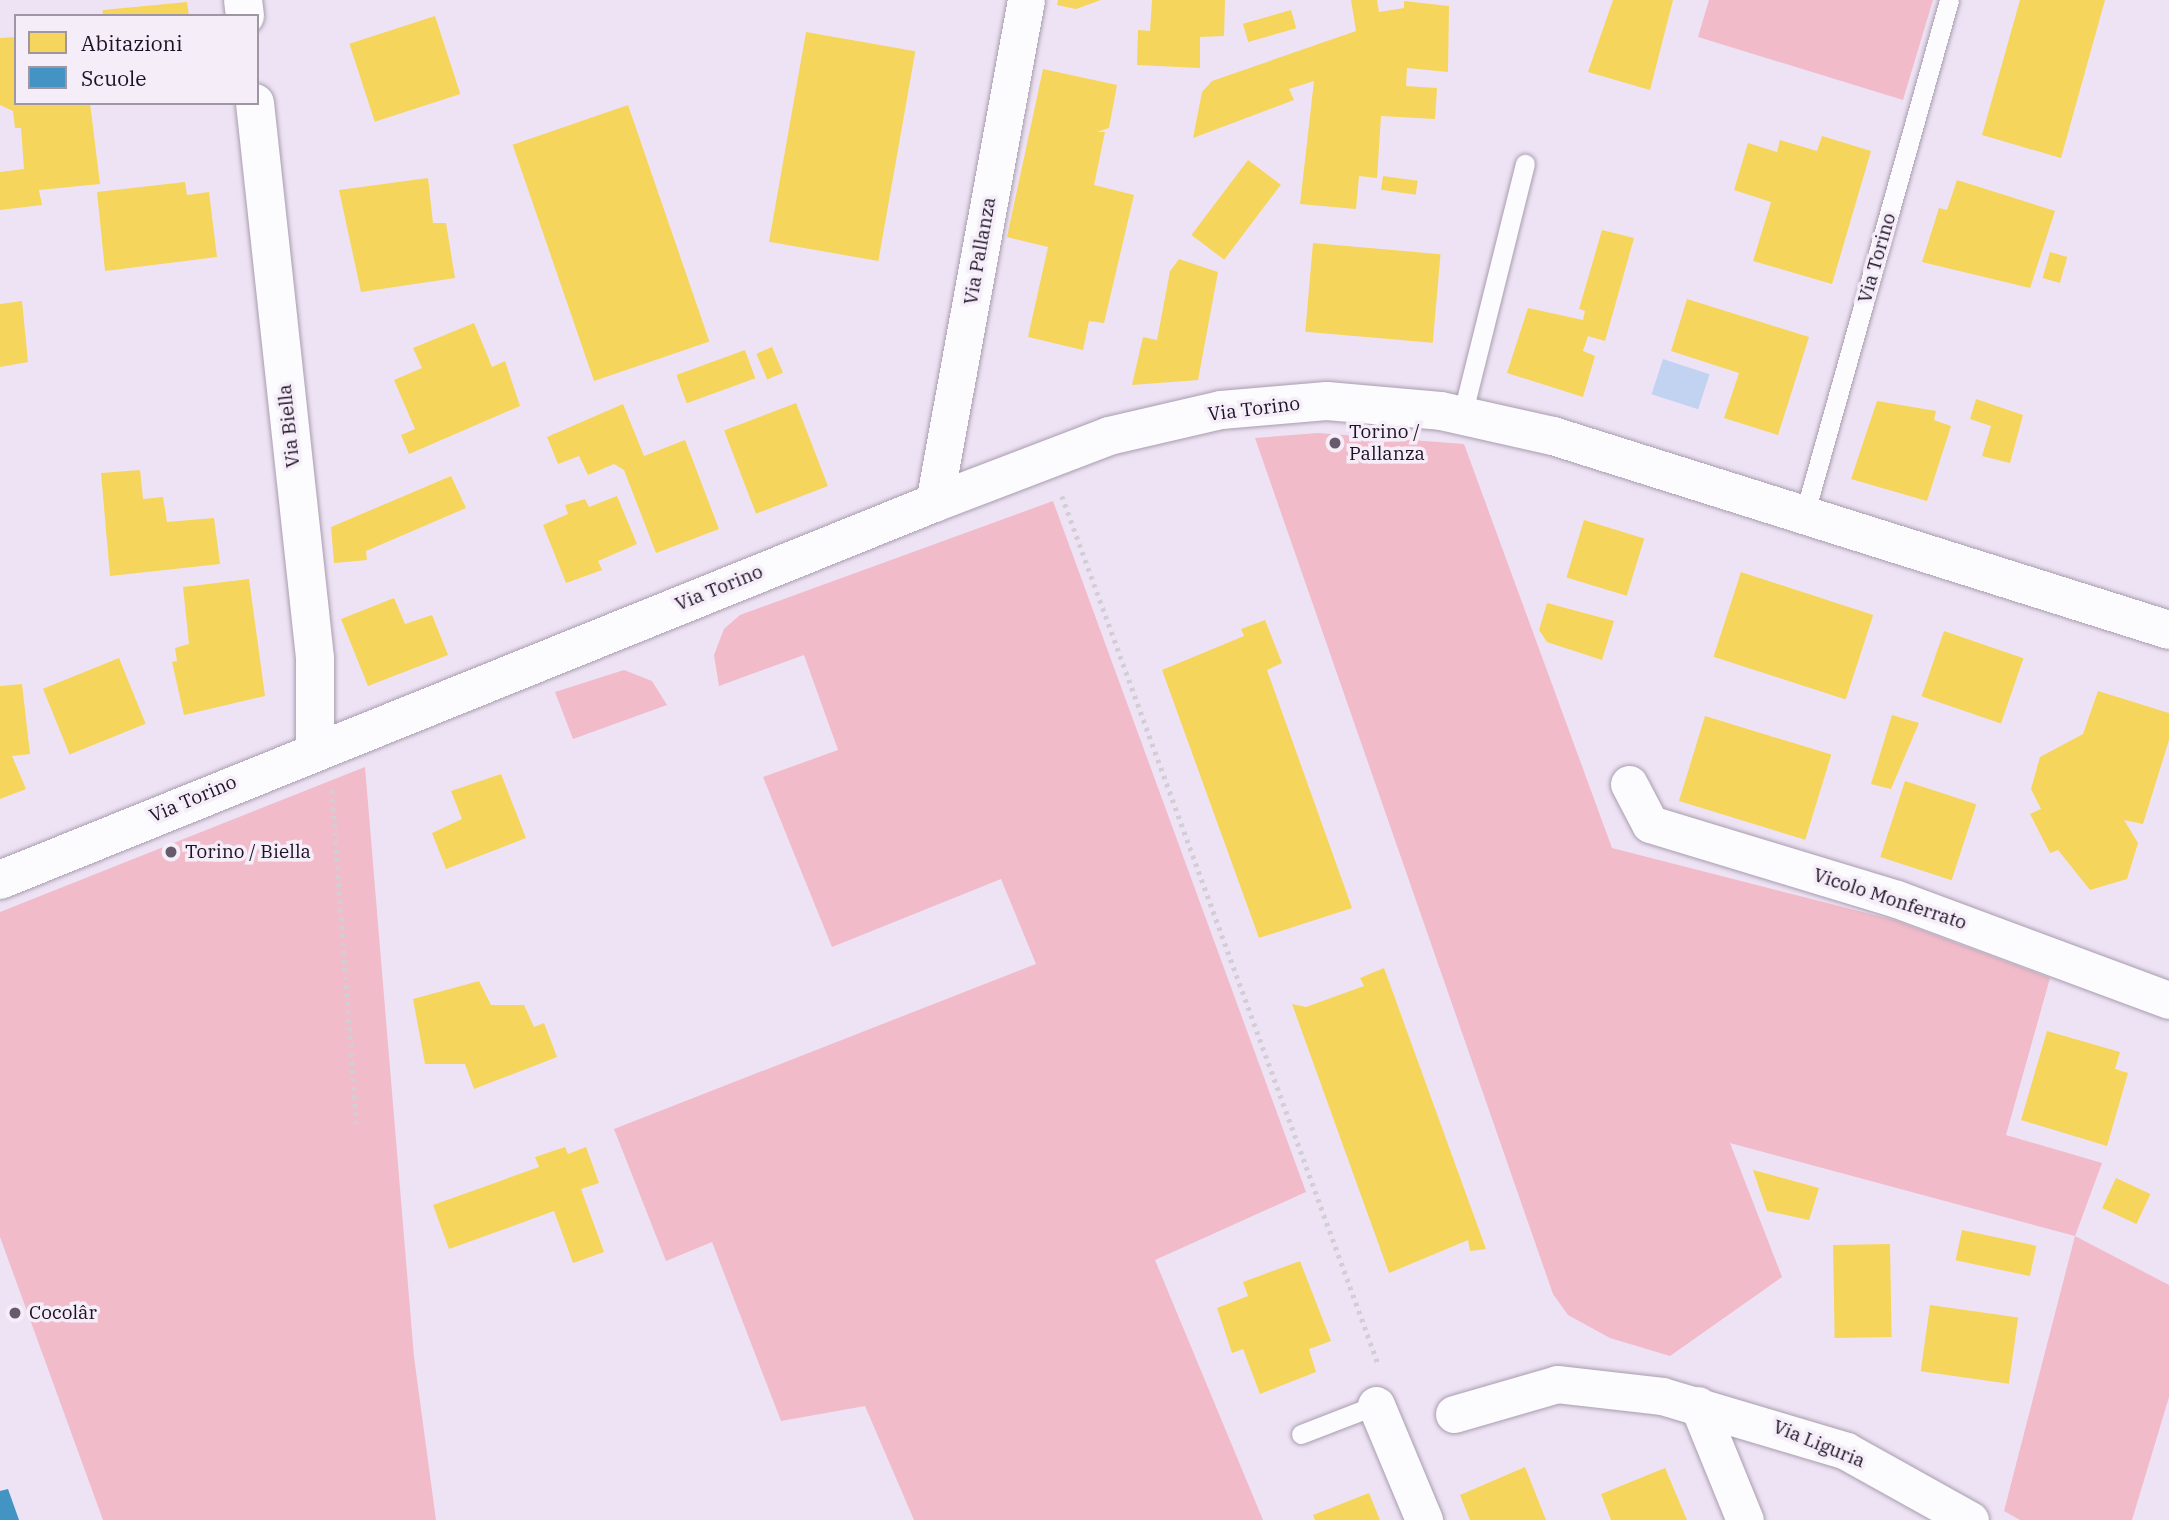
<!DOCTYPE html>
<meta charset="utf-8">
<style>
body{margin:0}
#map{position:relative;width:2169px;height:1520px;overflow:hidden;background:#eee3f4;font-family:"IBM Plex Serif",serif}
div>[style]{position:absolute}
[style*='--x']{left:calc(var(--x)*1px);top:calc(var(--y)*1px);width:calc(var(--w)*1px);rotate:calc(var(--a)*1deg)}
.green>*{inset:0;background:#f1bbc9}
.water>*{inset:0;background:#c1d3f0;transform-origin:0 0}
.homes>*{inset:0;background:#f6d55c;transform-origin:0 0}
.schools>*{inset:0;background:#4393c3}
.path>*{height:4.5px;margin-top:-2.25px;transform-origin:0;background:repeating-linear-gradient(90deg,#d2cfd4 0 3.5px,transparent 0 8.5px)}
.roads{filter:drop-shadow(0 0 2px #a89dae) drop-shadow(0 0 2px #a89dae)}
.service>*{height:19px;margin:-9.5px;padding:0 9.5px;transform-origin:9.5px;border-radius:9.5px;background:#fcfbfd}
.minor>*{height:37px;margin:-18.5px;padding:0 18.5px;transform-origin:18.5px;border-radius:18.5px;background:#fcfbfd}
.secondary>*{height:38px;margin:-19px;padding:0 19px;transform-origin:19px;border-radius:19px;background:#fcfbfd}
.dots>*{width:19px;height:19px;translate:-50% -50%;box-sizing:border-box;border:4px solid #f5eef9;border-radius:50%}
span{translate:-50% -50%;white-space:nowrap;text-align:center;line-height:1.15;-webkit-text-stroke:7px #f5eef9;paint-order:stroke}
.street-label{font-size:19px;color:#1e1125}
.poi-label{font-size:19px;color:#1e1125}
.left{translate:0 -50%;text-align:left}
.legend{position:absolute;left:14px;top:14px;width:245px;height:91px;box-sizing:border-box;background:#f5eef9;border:2px solid #9f96a4;margin:0;padding:9px 12px;list-style:none;font-size:21px;color:#1e1125}
.legend li{display:flex;align-items:center;gap:14px;height:35px}
.legend b{width:35px;border:2px solid #9f96a4}
</style>
<div id="map">
<div class="green">
<i style="clip-path:polygon(1709px 0,1933px 0,1903px 100px,1698px 37px)"></i>
<i style="clip-path:polygon(1318px 433px,1464px 444px,1612px 848px,1894px 920px,2050px 978px,2006px 1135px,2102px 1163px,2075px 1236px,2169px 1285px,2169px 1397px,2132px 1520px,2020px 1520px,2004px 1511px,2075px 1236px,1730px 1143px,1782px 1277px,1670px 1356px,1610px 1338px,1568px 1315px,1553px 1294px,1255px 438px)"></i>
<i style="clip-path:polygon(1053px 501px,1306px 1192px,1155px 1260px,1263px 1520px,914px 1520px,865px 1406px,781px 1421px,712px 1242px,666px 1261px,614px 1129px,1036px 964px,1001px 879px,832px 947px,763px 777px,838px 750px,804px 655px,719px 686px,714px 655px,724px 629px,740px 615px)"></i>
<i style="clip-path:polygon(624px 670px,652px 681px,667px 705px,573px 739px,555px 692px)"></i>
<i style="clip-path:polygon(365px 767px,414px 1357px,436px 1520px,103px 1520px,0 1237px,0 912px)"></i>
</div>
<div class="water">
<i style="left:1663px;top:359px;width:49px;height:37px;rotate:18deg"></i>
</div>
<div class="homes">
<i style="clip-path:polygon(1058px 0,1101px 0,1076px 9px,1057px 5px)"></i>
<i style="clip-path:polygon(1152px 0,1225px 0,1224px 36px,1200px 37px,1200px 68px,1137px 65px,1138px 30px,1150px 31px)"></i>
<i style="clip-path:polygon(1351px 0,1377px 0,1379px 12px,1404px 8px,1404px 1px,1449px 6px,1448px 72px,1407px 68px,1406px 86px,1437px 88px,1435px 119px,1381px 116px,1377px 178px,1359px 176px,1356px 209px,1300px 204px,1314px 81px,1289px 89px,1294px 100px,1193px 138px,1202px 92px,1212px 81px,1356px 31px)"></i>
<i style="clip-path:polygon(1613px 0,1673px 0,1650px 90px,1588px 72px)"></i>
<i style="clip-path:polygon(2020px 0,2105px 0,2061px 158px,1982px 135px)"></i>
<i style="clip-path:polygon(187px 2px,189px 16px,102px 16px,103px 10px)"></i>
<i style="left:1291px;top:10px;width:19px;height:50px;rotate:74deg"></i>
<i style="left:435px;top:16px;width:82px;height:90px;rotate:72deg"></i>
<i style="left:806px;top:32px;width:111px;height:213px;rotate:10deg"></i>
<i style="clip-path:polygon(16px 37px,16px 103px,90px 103px,100px 184px,39px 190px,42px 205px,0 210px,0 172px,24px 169px,21px 128px,15px 128px,13px 111px,0 105px,0 38px)"></i>
<i style="clip-path:polygon(1043px 69px,1117px 85px,1109px 128px,1097px 132px,1105px 132px,1094px 185px,1134px 195px,1104px 323px,1089px 321px,1083px 350px,1028px 337px,1048px 247px,1007px 237px)"></i>
<i style="left:628px;top:105px;width:250px;height:122px;rotate:71deg"></i>
<i style="clip-path:polygon(1822px 136px,1871px 151px,1832px 284px,1753px 261px,1771px 202px,1734px 190px,1748px 143px,1777px 152px,1780px 140px,1817px 151px)"></i>
<i style="left:1248px;top:160px;width:41px;height:94px;rotate:37deg"></i>
<i style="left:1383px;top:176px;width:35px;height:14px;rotate:8deg"></i>
<i style="clip-path:polygon(428px 178px,433px 223px,446px 223px,455px 278px,361px 292px,339px 190px)"></i>
<i style="clip-path:polygon(1957px 180px,2055px 211px,2030px 288px,1922px 262px,1939px 208px,1947px 210px)"></i>
<i style="clip-path:polygon(185px 182px,187px 195px,209px 192px,217px 257px,105px 271px,97px 192px)"></i>
<i style="clip-path:polygon(1602px 230px,1634px 238px,1605px 341px,1588px 336px,1583px 351px,1595px 356px,1583px 397px,1507px 373px,1528px 308px,1583px 320px,1585px 311px,1579px 309px)"></i>
<i style="left:1313px;top:243px;width:128px;height:89px;rotate:5deg"></i>
<i style="left:2050px;top:252px;width:18px;height:27px;rotate:16deg"></i>
<i style="clip-path:polygon(1179px 259px,1218px 272px,1198px 380px,1132px 385px,1143px 337px,1157px 340px,1170px 271px)"></i>
<i style="clip-path:polygon(1687px 299px,1809px 337px,1778px 435px,1724px 418px,1739px 373px,1671px 351px)"></i>
<i style="clip-path:polygon(22px 301px,28px 362px,0 367px,0 304px)"></i>
<i style="clip-path:polygon(474px 323px,492px 367px,505px 361px,520px 406px,409px 454px,401px 435px,415px 429px,394px 380px,422px 368px,413px 348px)"></i>
<i style="left:772px;top:347px;width:28px;height:17px;rotate:67deg"></i>
<i style="left:745px;top:350px;width:30px;height:73px;rotate:70deg"></i>
<i style="clip-path:polygon(1976px 399px,2023px 415px,2010px 463px,1982px 456px,1991px 426px,1970px 419px)"></i>
<i style="clip-path:polygon(1877px 401px,1936px 411px,1934px 420px,1951px 426px,1927px 501px,1851px 479px)"></i>
<i style="left:796px;top:403px;width:89px;height:77px;rotate:69deg"></i>
<i style="clip-path:polygon(623px 404px,644px 456px,685px 440px,719px 529px,656px 553px,624px 470px,614px 464px,588px 475px,579px 456px,558px 464px,547px 437px)"></i>
<i style="clip-path:polygon(140px 470px,143px 499px,163px 497px,167px 522px,214px 518px,220px 564px,110px 576px,101px 473px)"></i>
<i style="clip-path:polygon(451px 476px,466px 508px,366px 551px,367px 560px,334px 563px,331px 527px)"></i>
<i style="clip-path:polygon(617px 496px,637px 544px,598px 561px,602px 570px,566px 583px,543px 525px,568px 514px,565px 505px,585px 499px,589px 507px)"></i>
<i style="left:1584px;top:520px;width:63px;height:60px;rotate:17deg"></i>
<i style="left:1741px;top:572px;width:139px;height:89px;rotate:18deg"></i>
<i style="clip-path:polygon(249px 579px,265px 696px,184px 715px,172px 662px,177px 661px,175px 648px,189px 644px,183px 587px)"></i>
<i style="clip-path:polygon(394px 598px,405px 624px,432px 615px,448px 655px,368px 686px,341px 619px)"></i>
<i style="clip-path:polygon(1547px 603px,1614px 621px,1602px 660px,1547px 642px,1539px 630px)"></i>
<i style="clip-path:polygon(1265px 620px,1282px 663px,1267px 670px,1352px 908px,1259px 938px,1162px 670px,1244px 636px,1241px 629px)"></i>
<i style="left:1944px;top:631px;width:84px;height:69px;rotate:19deg"></i>
<i style="left:119px;top:658px;width:71px;height:82px;rotate:68deg"></i>
<i style="clip-path:polygon(22px 684px,30px 754px,12px 756px,26px 789px,0 799px,0 686px)"></i>
<i style="clip-path:polygon(2098px 691px,2169px 713px,2169px 740px,2143px 824px,2124px 820px,2138px 843px,2127px 879px,2090px 890px,2058px 850px,2050px 853px,2030px 814px,2041px 809px,2031px 789px,2040px 757px,2083px 734px)"></i>
<i style="clip-path:polygon(1892px 715px,1919px 723px,1891px 789px,1871px 784px)"></i>
<i style="left:1705px;top:716px;width:132px;height:89px;rotate:17deg"></i>
<i style="clip-path:polygon(501px 774px,526px 838px,446px 869px,432px 833px,462px 819px,451px 791px)"></i>
<i style="left:1905px;top:781px;width:75px;height:80px;rotate:18deg"></i>
<i style="clip-path:polygon(1384px 968px,1486px 1249px,1470px 1251px,1468px 1240px,1389px 1273px,1292px 1004px,1306px 1007px,1364px 986px,1360px 978px)"></i>
<i style="clip-path:polygon(479px 981px,491px 1005px,524px 1005px,534px 1027px,544px 1023px,557px 1057px,474px 1089px,465px 1064px,425px 1064px,413px 999px)"></i>
<i style="clip-path:polygon(2047px 1031px,2120px 1052px,2115px 1069px,2128px 1073px,2107px 1146px,2021px 1120px)"></i>
<i style="clip-path:polygon(565px 1147px,568px 1154px,586px 1147px,599px 1183px,581px 1189px,604px 1252px,573px 1263px,554px 1211px,449px 1249px,433px 1205px,539px 1167px,535px 1157px)"></i>
<i style="clip-path:polygon(1753px 1170px,1819px 1188px,1809px 1220px,1767px 1211px)"></i>
<i style="left:2116px;top:1178px;width:38px;height:33px;rotate:25deg"></i>
<i style="left:1962px;top:1230px;width:76px;height:31px;rotate:12deg"></i>
<i style="left:1890px;top:1244px;width:93px;height:57px;rotate:89deg"></i>
<i style="clip-path:polygon(1300px 1261px,1331px 1341px,1309px 1349px,1316px 1372px,1260px 1394px,1243px 1349px,1232px 1353px,1217px 1308px,1248px 1296px,1243px 1282px)"></i>
<i style="left:1930px;top:1305px;width:89px;height:67px;rotate:8deg"></i>
<i style="clip-path:polygon(1525px 1467px,1546px 1520px,1470px 1520px,1460px 1495px)"></i>
<i style="clip-path:polygon(1665px 1468px,1687px 1520px,1611px 1520px,1601px 1494px)"></i>
<i style="clip-path:polygon(1369px 1493px,1380px 1520px,1315px 1520px,1313px 1515px)"></i>
</div>
<div class="schools">
<i style="clip-path:polygon(8px 1489px,19px 1520px,0 1520px,0 1491px)"></i>
</div>
<div class="path">
<i style="--x:1062;--y:496;--w:926;--a:69.98"></i>
<i style="--x:332;--y:790;--w:339;--a:85.8"></i>
</div>
<div class="roads">
<div class="service">
<i style="--x:1462;--y:416;--w:260;--a:-76"></i>
<i style="--x:1804;--y:516;--w:536;--a:-74.3"></i>
<i style="--x:1301;--y:1434;--w:80;--a:-21.1"></i>
</div>
<div class="minor">
<i style="--x:934;--y:503;--w:511;--a:-79.64"></i>
<i style="--x:1629;--y:784;--w:45;--a:62.3"></i>
<i style="--x:1650;--y:824;--w:258;--a:16.9"></i>
<i style="--x:1897;--y:899;--w:290;--a:20.4"></i>
<i style="--x:1376;--y:1405;--w:125;--a:67.3"></i>
<i style="--x:1698;--y:1405;--w:124;--a:67.8"></i>
<i style="--x:1454;--y:1414;--w:107;--a:-16.2"></i>
<i style="--x:1557;--y:1384;--w:106;--a:6.5"></i>
<i style="--x:1662;--y:1396;--w:192;--a:16.6"></i>
<i style="--x:1846;--y:1451;--w:142;--a:29.1"></i>
</div>
<div class="secondary">
<i style="--x:243;--y:0;--w:16;--a:83"></i>
<i style="--x:255;--y:103;--w:558;--a:83.83"></i>
<i style="--x:315;--y:658;--w:90;--a:90"></i>
<i style="--x:0;--y:880;--w:1007;--a:-21.98"></i>
<i style="--x:934;--y:503;--w:187;--a:-20.9"></i>
<i style="--x:1109;--y:436;--w:115;--a:-13.1"></i>
<i style="--x:1221;--y:410;--w:106;--a:-4.9"></i>
<i style="--x:1327;--y:401;--w:114;--a:5"></i>
<i style="--x:1441;--y:411;--w:115;--a:12.6"></i>
<i style="--x:1553;--y:436;--w:646;--a:17.48"></i>
</div>
</div>
<div class="dots">
<i style="left:1335px;top:443px;background:#675a6d"></i>
<i style="left:171px;top:852px;background:#675a6d"></i>
<i style="left:15px;top:1313px;background:#675a6d"></i>
</div>
<div class="street-label">
<span style="left:980px;top:251px;rotate:-80deg">Via Pallanza</span>
<span style="left:1877px;top:258px;rotate:-74deg">Via Torino</span>
<span style="left:1254px;top:409px;rotate:-7deg">Via Torino</span>
<span style="left:289px;top:426px;rotate:-96deg">Via Biella</span>
<span style="left:719px;top:588px;rotate:-22deg">Via Torino</span>
<span style="left:193px;top:799px;rotate:-23deg">Via Torino</span>
<span style="left:1890px;top:899px;rotate:18deg">Vicolo Monferrato</span>
<span style="left:1819px;top:1444px;rotate:22deg">Via Liguria</span>
</div>
<div class="poi-label">
<span class="left" style="left:1349px;top:443px">Torino /<br>Pallanza</span>
<span class="left" style="left:185px;top:852px">Torino / Biella</span>
<span class="left" style="left:29px;top:1313px">Cocolâr</span>
</div>
<ul class="legend">
<li><b style="height:19px;background:#f6d55c"></b>Abitazioni</li>
<li><b style="height:19px;background:#4393c3"></b>Scuole</li>
</ul>
</div>
